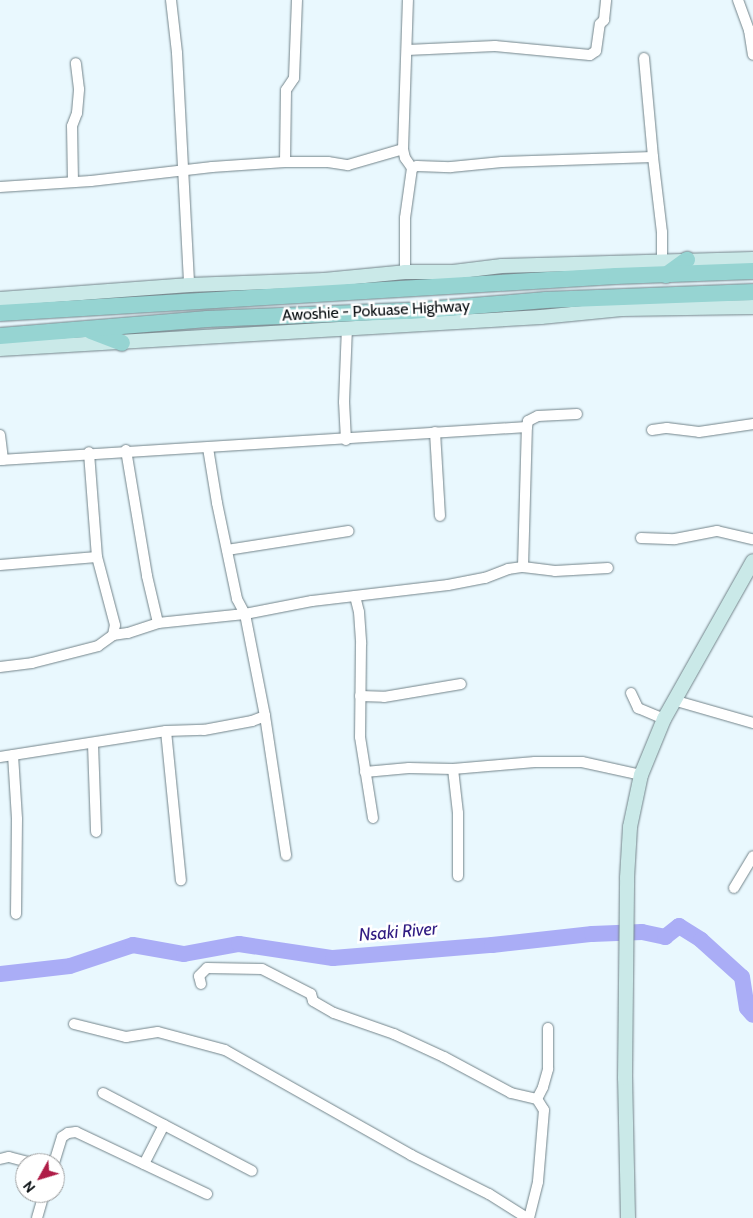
<!DOCTYPE html>
<style>
body{margin:0}
#map{position:relative;width:753px;height:1218px;overflow:hidden;background:#e9f8fe;font-family:Cabin,sans-serif}
div>[style]{position:absolute}
[style*='--x']{left:calc(var(--x)*1px);top:calc(var(--y)*1px);width:calc(var(--w)*1px);rotate:calc(var(--a)*1deg)}
.river>*{height:16px;margin:-8px;padding:0 8px;transform-origin:8px;border-radius:8px;background:#aaadf6}
.roads{filter:drop-shadow(0 0 1px #73848a) drop-shadow(0 0 1px #73848a)}
.street>*{height:10px;margin:-5px;padding:0 5px;transform-origin:5px;border-radius:5px;background:#fff}
.secondary>*{height:14px;margin:-7px;padding:0 7px;transform-origin:7px;border-radius:7px;background:#cae9e8}
.primary>*{height:16px;margin:-8px;padding:0 8px;transform-origin:8px;border-radius:8px;background:#96d4d2}
span{translate:-50% -50%;white-space:nowrap;text-align:center;line-height:1.15;-webkit-text-stroke:5px #fff;paint-order:stroke}
.street-label{font-size:16px;color:#090f12}
.water-label{font-size:18px;color:#301b82;font-style:italic}
.north{position:absolute;left:15px;top:1153px;width:50px;height:50px;box-sizing:border-box;background:#fff;border:1px solid #9d9fa0;border-radius:50%;rotate:231deg;font-size:14px;font-weight:700;line-height:20px;text-align:center;color:#090f12}
.north::after{content:'';display:block;margin:auto;width:18px;height:22px;background:#af1c47;clip-path:polygon(50% 0,100% 100%,50% 72%,0 100%)}
</style>
<div id="map">
<div class="river">
<i style="--x:0;--y:974;--w:70;--a:-6.5"></i>
<i style="--x:70;--y:966;--w:66;--a:-18.4"></i>
<i style="--x:133;--y:945;--w:52;--a:10"></i>
<i style="--x:184;--y:954;--w:56;--a:-10.3"></i>
<i style="--x:239;--y:944;--w:95;--a:8.5"></i>
<i style="--x:333;--y:958;--w:160;--a:-4.7"></i>
<i style="--x:492;--y:945;--w:101;--a:-6.3"></i>
<i style="--x:592;--y:934;--w:50;--a:-2.3"></i>
<i style="--x:642;--y:932;--w:24;--a:12"></i>
<i style="--x:665;--y:937;--w:18;--a:-38"></i>
<i style="--x:679;--y:926;--w:26;--a:32"></i>
<i style="--x:701;--y:940;--w:55;--a:42.1"></i>
<i style="--x:742;--y:977;--w:31;--a:81"></i>
<i style="--x:747;--y:1008;--w:9;--a:49"></i>
</div>
<div class="roads">
<div class="street">
<i style="--x:171;--y:0;--w:53;--a:83.5"></i>
<i style="--x:177;--y:53;--w:232;--a:87"></i>
<i style="--x:738;--y:0;--w:32;--a:70"></i>
<i style="--x:749;--y:30;--w:5;--a:37"></i>
<i style="--x:749;--y:30;--w:25;--a:81"></i>
<i style="--x:407;--y:50;--w:88;--a:-2.6"></i>
<i style="--x:495;--y:46;--w:95;--a:5.4"></i>
<i style="--x:590;--y:55;--w:7;--a:-34"></i>
<i style="--x:596;--y:51;--w:27;--a:-82"></i>
<i style="--x:600;--y:24;--w:6;--a:-45"></i>
<i style="--x:604;--y:20;--w:20;--a:-84"></i>
<i style="--x:644;--y:58;--w:99;--a:84.8"></i>
<i style="--x:285;--y:162;--w:72;--a:-89.2"></i>
<i style="--x:286;--y:90;--w:14;--a:-56"></i>
<i style="--x:294;--y:78;--w:78;--a:-87.8"></i>
<i style="--x:412;--y:168;--w:5;--a:-22"></i>
<i style="--x:417;--y:166;--w:34;--a:2"></i>
<i style="--x:451;--y:167;--w:51;--a:-5.6"></i>
<i style="--x:502;--y:162;--w:151;--a:-1.9"></i>
<i style="--x:653;--y:157;--w:76;--a:83.2"></i>
<i style="--x:662;--y:232;--w:29;--a:90"></i>
<i style="--x:73;--y:182;--w:56;--a:-91"></i>
<i style="--x:72;--y:126;--w:14;--a:-69"></i>
<i style="--x:77;--y:113;--w:24;--a:-85"></i>
<i style="--x:79;--y:89;--w:26;--a:-97"></i>
<i style="--x:0;--y:187;--w:91;--a:-3.8"></i>
<i style="--x:91;--y:181;--w:122;--a:-6.6"></i>
<i style="--x:212;--y:167;--w:73;--a:-3.9"></i>
<i style="--x:285;--y:162;--w:43;--a:0"></i>
<i style="--x:328;--y:162;--w:20;--a:9"></i>
<i style="--x:348;--y:165;--w:57;--a:-16.2"></i>
<i style="--x:405;--y:272;--w:54;--a:-90"></i>
<i style="--x:405;--y:218;--w:50;--a:-82"></i>
<i style="--x:412;--y:168;--w:12;--a:-125"></i>
<i style="--x:405;--y:158;--w:9;--a:-103"></i>
<i style="--x:403;--y:149;--w:149;--a:-88.1"></i>
<i style="--x:652;--y:430;--w:15;--a:-8"></i>
<i style="--x:667;--y:428;--w:32;--a:7"></i>
<i style="--x:699;--y:432;--w:55;--a:-8.4"></i>
<i style="--x:435;--y:432;--w:84;--a:86.6"></i>
<i style="--x:0;--y:435;--w:25;--a:83"></i>
<i style="--x:346;--y:440;--w:38;--a:-93"></i>
<i style="--x:344;--y:402;--w:74;--a:-87.7"></i>
<i style="--x:208;--y:448;--w:56;--a:80.7"></i>
<i style="--x:217;--y:503;--w:98;--a:78.2"></i>
<i style="--x:237;--y:599;--w:17;--a:62"></i>
<i style="--x:245;--y:614;--w:104;--a:78.9"></i>
<i style="--x:265;--y:716;--w:141;--a:81.4"></i>
<i style="--x:126;--y:450;--w:128;--a:80.5"></i>
<i style="--x:147;--y:576;--w:48;--a:76.8"></i>
<i style="--x:0;--y:460;--w:528;--a:-3.58"></i>
<i style="--x:527;--y:427;--w:6;--a:-81"></i>
<i style="--x:528;--y:421;--w:11;--a:-27"></i>
<i style="--x:538;--y:416;--w:39;--a:-3"></i>
<i style="--x:641;--y:538;--w:34;--a:2"></i>
<i style="--x:675;--y:539;--w:43;--a:-10.8"></i>
<i style="--x:717;--y:531;--w:37;--a:13"></i>
<i style="--x:227;--y:550;--w:123;--a:-8.9"></i>
<i style="--x:0;--y:565;--w:97;--a:-4.7"></i>
<i style="--x:523;--y:567;--w:140;--a:-88.4"></i>
<i style="--x:355;--y:596;--w:16;--a:76"></i>
<i style="--x:359;--y:612;--w:32;--a:86"></i>
<i style="--x:361;--y:644;--w:93;--a:90.6"></i>
<i style="--x:360;--y:737;--w:82;--a:80.9"></i>
<i style="--x:113;--y:635;--w:15;--a:-8"></i>
<i style="--x:128;--y:633;--w:32;--a:-18"></i>
<i style="--x:158;--y:623;--w:87;--a:-5.9"></i>
<i style="--x:245;--y:614;--w:68;--a:-11"></i>
<i style="--x:312;--y:601;--w:137;--a:-6.7"></i>
<i style="--x:448;--y:585;--w:38;--a:-11"></i>
<i style="--x:485;--y:578;--w:25;--a:-21"></i>
<i style="--x:508;--y:569;--w:15;--a:-8"></i>
<i style="--x:523;--y:567;--w:32;--a:7"></i>
<i style="--x:555;--y:571;--w:53;--a:-3.2"></i>
<i style="--x:0;--y:667;--w:32;--a:-7"></i>
<i style="--x:32;--y:663;--w:68;--a:-14.4"></i>
<i style="--x:98;--y:646;--w:19;--a:-36"></i>
<i style="--x:113;--y:635;--w:10;--a:-79"></i>
<i style="--x:115;--y:625;--w:70;--a:-104.8"></i>
<i style="--x:97;--y:557;--w:105;--a:-94.4"></i>
<i style="--x:631;--y:693;--w:17;--a:65"></i>
<i style="--x:638;--y:708;--w:28;--a:23"></i>
<i style="--x:360;--y:696;--w:24;--a:2"></i>
<i style="--x:384;--y:697;--w:78;--a:-9.6"></i>
<i style="--x:673;--y:700;--w:83;--a:16"></i>
<i style="--x:166;--y:731;--w:150;--a:84.3"></i>
<i style="--x:93;--y:744;--w:88;--a:88"></i>
<i style="--x:13;--y:755;--w:64;--a:86.4"></i>
<i style="--x:17;--y:819;--w:95;--a:90.6"></i>
<i style="--x:0;--y:757;--w:168;--a:-8.9"></i>
<i style="--x:166;--y:731;--w:38;--a:-2"></i>
<i style="--x:204;--y:730;--w:49;--a:-10.6"></i>
<i style="--x:252;--y:721;--w:14;--a:-21"></i>
<i style="--x:453;--y:769;--w:44;--a:83.5"></i>
<i style="--x:458;--y:813;--w:63;--a:90"></i>
<i style="--x:365;--y:772;--w:44;--a:-5.2"></i>
<i style="--x:409;--y:768;--w:44;--a:1.3"></i>
<i style="--x:453;--y:769;--w:82;--a:-4.9"></i>
<i style="--x:535;--y:762;--w:47;--a:0"></i>
<i style="--x:582;--y:762;--w:60;--a:12.4"></i>
<i style="--x:734;--y:888;--w:37;--a:-59"></i>
<i style="--x:201;--y:984;--w:8;--a:-104"></i>
<i style="--x:199;--y:976;--w:11;--a:-45"></i>
<i style="--x:207;--y:968;--w:55;--a:1"></i>
<i style="--x:262;--y:969;--w:55;--a:27"></i>
<i style="--x:311;--y:994;--w:7;--a:74"></i>
<i style="--x:313;--y:1001;--w:24;--a:30"></i>
<i style="--x:334;--y:1013;--w:64;--a:19.3"></i>
<i style="--x:394;--y:1034;--w:55;--a:24.7"></i>
<i style="--x:444;--y:1057;--w:76;--a:28.2"></i>
<i style="--x:511;--y:1093;--w:27;--a:13"></i>
<i style="--x:537;--y:1099;--w:13;--a:58"></i>
<i style="--x:544;--y:1110;--w:72;--a:94.8"></i>
<i style="--x:538;--y:1182;--w:37;--a:104"></i>
<i style="--x:74;--y:1024;--w:54;--a:14"></i>
<i style="--x:126;--y:1037;--w:32;--a:-9"></i>
<i style="--x:158;--y:1032;--w:69;--a:15"></i>
<i style="--x:225;--y:1050;--w:214;--a:29.4"></i>
<i style="--x:411;--y:1155;--w:87;--a:26.6"></i>
<i style="--x:489;--y:1194;--w:45;--a:32.3"></i>
<i style="--x:103;--y:1093;--w:168;--a:27.6"></i>
<i style="--x:537;--y:1099;--w:13;--a:-63"></i>
<i style="--x:543;--y:1087;--w:19;--a:-74"></i>
<i style="--x:548;--y:1069;--w:41;--a:-90"></i>
<i style="--x:0;--y:1159;--w:9;--a:-13"></i>
<i style="--x:9;--y:1157;--w:23;--a:15"></i>
<i style="--x:54;--y:1163;--w:27;--a:-73"></i>
<i style="--x:62;--y:1137;--w:7;--a:-34"></i>
<i style="--x:68;--y:1133;--w:8;--a:-7"></i>
<i style="--x:76;--y:1132;--w:145;--a:25.3"></i>
<i style="--x:144;--y:1164;--w:44;--a:-62.9"></i>
<i style="--x:37;--y:1218;--w:26;--a:-74"></i>
</div>
<div class="secondary">
<i style="--x:0;--y:299;--w:190;--a:-4.2"></i>
<i style="--x:189;--y:285;--w:135;--a:-2.1"></i>
<i style="--x:324;--y:280;--w:81;--a:-5.6"></i>
<i style="--x:405;--y:272;--w:48;--a:0"></i>
<i style="--x:453;--y:272;--w:49;--a:-7"></i>
<i style="--x:502;--y:266;--w:251;--a:-1.6"></i>
<i style="--x:0;--y:349;--w:542;--a:-3.39"></i>
<i style="--x:541;--y:317;--w:81;--a:-5.6"></i>
<i style="--x:622;--y:309;--w:131;--a:-0.9"></i>
<i style="--x:628;--y:1218;--w:140;--a:-91.2"></i>
<i style="--x:625;--y:1078;--w:200;--a:-89.4"></i>
<i style="--x:627;--y:878;--w:51;--a:-86.6"></i>
<i style="--x:630;--y:827;--w:53;--a:-78.1"></i>
<i style="--x:641;--y:775;--w:61;--a:-67.7"></i>
<i style="--x:664;--y:719;--w:181;--a:-60.6"></i>
</div>
<div class="primary">
<i style="--x:666;--y:275;--w:26;--a:-36"></i>
<i style="--x:0;--y:313;--w:617;--a:-3.44"></i>
<i style="--x:616;--y:276;--w:137;--a:-2.1"></i>
<i style="--x:91;--y:331;--w:33;--a:21"></i>
<i style="--x:0;--y:336;--w:208;--a:-4.7"></i>
<i style="--x:207;--y:319;--w:203;--a:-2.3"></i>
<i style="--x:410;--y:311;--w:136;--a:-4.6"></i>
<i style="--x:546;--y:300;--w:207;--a:-2.2"></i>
</div>
</div>
<div class="street-label">
<span style="left:376px;top:311px;rotate:-3deg">Awoshie - Pokuase Highway</span>
</div>
<div class="water-label">
<span style="left:398px;top:932px;rotate:-5deg">Nsaki River</span>
</div>
<div class="north">N</div>
</div>
